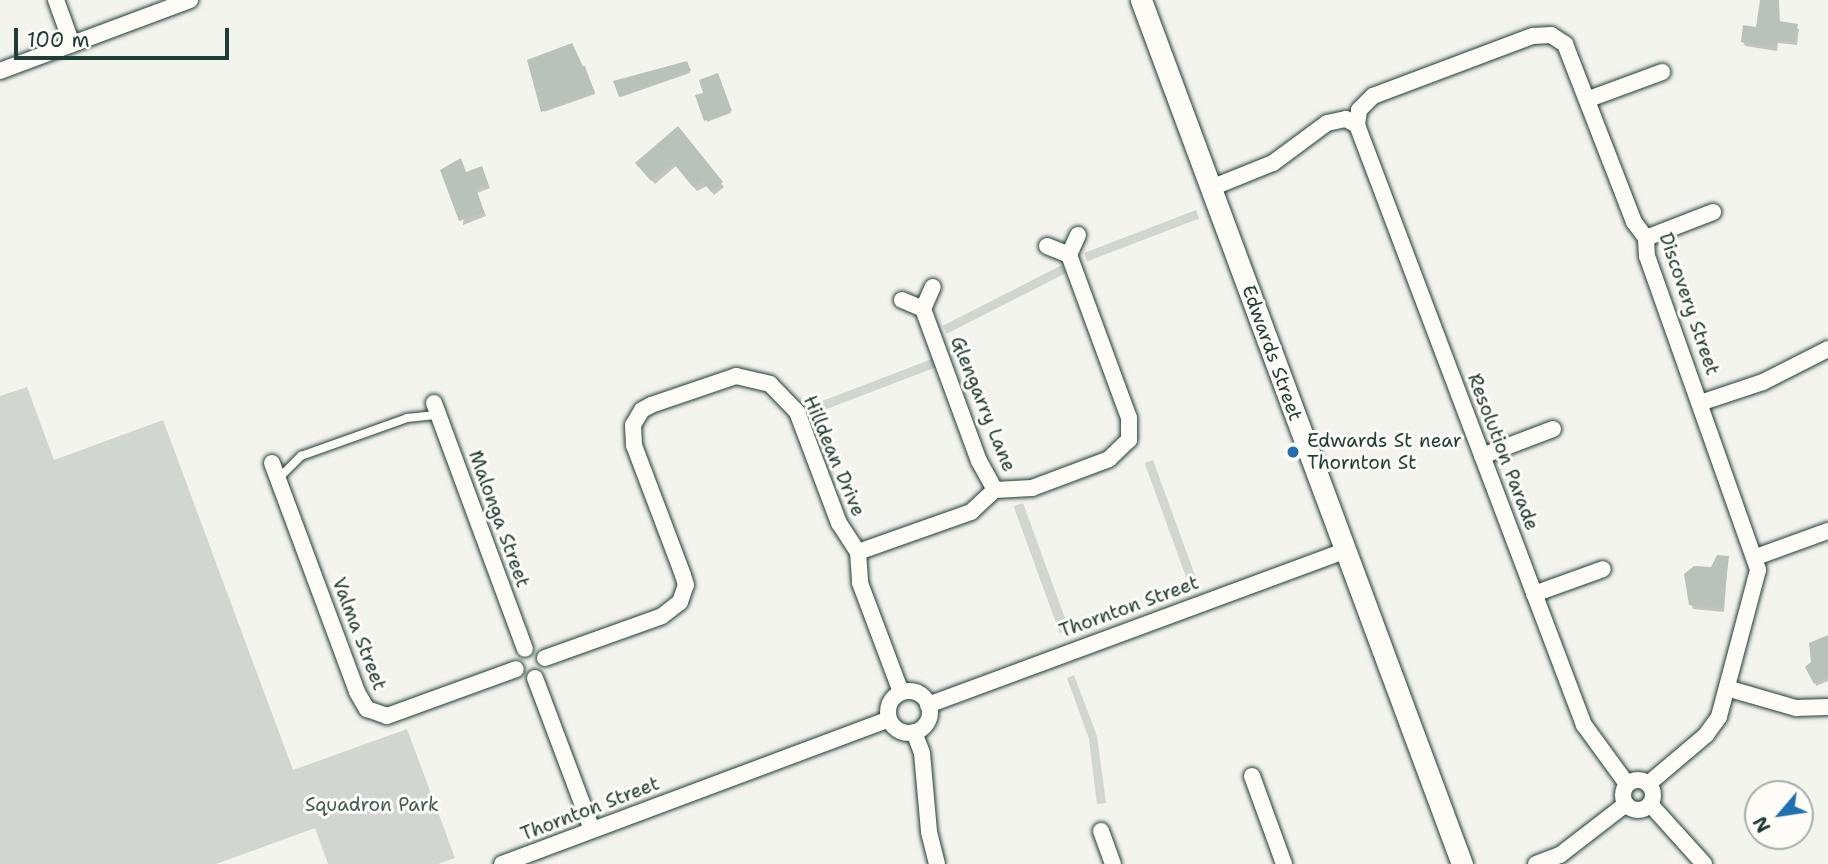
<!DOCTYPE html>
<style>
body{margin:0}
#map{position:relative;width:1828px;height:864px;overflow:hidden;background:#f4f4ef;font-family:"Shantell Sans",sans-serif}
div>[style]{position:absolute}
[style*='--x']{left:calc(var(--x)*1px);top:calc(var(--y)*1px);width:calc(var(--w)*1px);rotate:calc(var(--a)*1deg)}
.green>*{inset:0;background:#d1d6d1;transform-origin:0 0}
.shadow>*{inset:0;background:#0003}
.building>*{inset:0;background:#b9c1bb}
.roads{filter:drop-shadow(0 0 2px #1f3d34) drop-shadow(0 0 2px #1f3d34)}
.lane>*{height:8px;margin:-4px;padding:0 4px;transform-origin:4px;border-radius:4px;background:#fdfcf7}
.street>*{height:16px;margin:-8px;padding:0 8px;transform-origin:8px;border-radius:8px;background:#fdfcf7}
.street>.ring{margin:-8px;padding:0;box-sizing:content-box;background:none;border:16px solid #fdfcf7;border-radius:50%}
.secondary>*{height:21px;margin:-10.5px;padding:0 10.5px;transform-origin:10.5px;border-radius:10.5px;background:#fdfcf7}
.dots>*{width:19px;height:19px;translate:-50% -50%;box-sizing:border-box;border:4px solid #fdfcf7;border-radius:50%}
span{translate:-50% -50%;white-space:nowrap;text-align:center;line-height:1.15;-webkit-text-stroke:6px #fdfcf7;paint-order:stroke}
.street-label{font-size:19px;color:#1f3d34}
.poi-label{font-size:19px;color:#1f3d34}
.left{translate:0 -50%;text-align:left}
.park-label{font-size:19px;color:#435c53}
.north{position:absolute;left:1744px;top:780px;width:70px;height:70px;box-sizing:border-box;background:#fdfcf7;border:2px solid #a4b0a9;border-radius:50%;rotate:241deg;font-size:19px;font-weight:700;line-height:28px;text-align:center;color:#1f3d34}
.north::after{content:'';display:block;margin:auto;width:24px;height:32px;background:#1f6fb2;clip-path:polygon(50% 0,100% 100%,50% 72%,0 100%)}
.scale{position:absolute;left:14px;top:28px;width:215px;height:32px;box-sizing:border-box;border:4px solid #1f3d34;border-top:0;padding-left:9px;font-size:21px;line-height:24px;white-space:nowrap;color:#1f3d34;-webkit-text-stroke:5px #fdfcf7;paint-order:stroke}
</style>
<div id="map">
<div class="green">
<i style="left:1196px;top:210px;width:9px;height:120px;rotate:69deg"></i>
<i style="left:1062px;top:265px;width:9px;height:134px;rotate:63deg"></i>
<i style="left:932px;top:359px;width:9px;height:128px;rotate:69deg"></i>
<i style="clip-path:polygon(27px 387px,54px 460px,163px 420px,293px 770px,407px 729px,455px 858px,438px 864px,328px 864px,315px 828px,216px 864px,0 864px,0 396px)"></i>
<i style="left:1153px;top:460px;width:129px;height:9px;rotate:70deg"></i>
<i style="left:1023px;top:503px;width:135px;height:10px;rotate:70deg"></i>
<i style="clip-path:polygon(1074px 675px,1097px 736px,1106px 803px,1097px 804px,1089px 739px,1067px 678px)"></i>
</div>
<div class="shadow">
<i style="clip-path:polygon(1761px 0,1779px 0,1780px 23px,1799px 29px,1797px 45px,1778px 43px,1777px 51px,1745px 46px,1743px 42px,1758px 29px)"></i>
<i style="clip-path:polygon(686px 63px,690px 73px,621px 97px,615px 82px)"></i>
<i style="clip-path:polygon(579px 66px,585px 66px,595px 94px,544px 112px)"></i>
<i style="clip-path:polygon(717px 75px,731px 113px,707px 122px,697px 97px,705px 94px)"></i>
<i style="clip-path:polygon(678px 128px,724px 187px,714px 195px,707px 186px,697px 191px,676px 166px,655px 184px,640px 167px)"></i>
<i style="clip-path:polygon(466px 173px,484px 173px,490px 188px,477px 193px,486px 216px,463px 225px)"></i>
<i style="clip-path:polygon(1728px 557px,1724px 612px,1693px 609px,1691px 604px,1712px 569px)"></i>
<i style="clip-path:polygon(1828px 637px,1828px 681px,1816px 686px,1810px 645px)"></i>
</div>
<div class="building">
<i style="clip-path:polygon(1760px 0,1778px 0,1779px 21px,1798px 24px,1795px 42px,1777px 40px,1776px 47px,1741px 42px,1743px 25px,1756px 27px)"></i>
<i style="clip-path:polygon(572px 43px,595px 92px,541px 112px,527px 60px)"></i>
<i style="clip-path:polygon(687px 61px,691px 71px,619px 97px,613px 81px)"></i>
<i style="clip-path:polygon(718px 73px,732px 111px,704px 121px,695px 95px,703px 93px,699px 80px)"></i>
<i style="clip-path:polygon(678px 126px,723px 182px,711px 192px,703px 182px,693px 187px,673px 163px,651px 181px,635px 163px)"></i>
<i style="clip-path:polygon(461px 158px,466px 172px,482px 166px,488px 183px,476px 188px,484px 212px,459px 221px,440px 170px)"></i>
<i style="clip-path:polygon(1717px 555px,1729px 556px,1723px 608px,1689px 605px,1684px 574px,1694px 566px,1711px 567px)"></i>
<i style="clip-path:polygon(1828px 635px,1828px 677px,1814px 684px,1805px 667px,1811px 662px,1809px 643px)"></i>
</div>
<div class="roads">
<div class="lane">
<i style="--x:278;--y:479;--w:33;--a:-45"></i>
<i style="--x:301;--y:456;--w:113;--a:-19.7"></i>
<i style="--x:407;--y:418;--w:31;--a:-6"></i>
</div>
<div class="street">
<i style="--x:56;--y:0;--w:47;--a:70"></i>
<i style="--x:0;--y:71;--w:203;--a:-20.5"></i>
<i style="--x:1589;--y:99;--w:78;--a:-20.3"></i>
<i style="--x:1357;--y:125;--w:642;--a:69.28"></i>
<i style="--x:1584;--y:725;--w:73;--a:53.9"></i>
<i style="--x:1211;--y:188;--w:67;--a:-22"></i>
<i style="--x:1273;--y:163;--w:67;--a:-36.5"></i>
<i style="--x:1327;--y:123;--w:19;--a:-12"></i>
<i style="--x:1346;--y:119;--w:13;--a:29"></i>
<i style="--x:1357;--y:125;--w:15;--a:-82"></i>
<i style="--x:1359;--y:110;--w:20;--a:-45"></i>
<i style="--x:1373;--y:96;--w:171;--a:-20.6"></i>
<i style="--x:1533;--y:36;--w:18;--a:-3"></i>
<i style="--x:1551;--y:35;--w:17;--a:33"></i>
<i style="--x:1565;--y:44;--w:191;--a:68.8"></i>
<i style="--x:1634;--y:222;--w:20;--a:53"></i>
<i style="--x:1646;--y:238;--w:18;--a:87"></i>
<i style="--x:1647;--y:256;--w:333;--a:70.5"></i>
<i style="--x:1758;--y:570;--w:152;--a:104.9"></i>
<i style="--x:1719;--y:717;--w:22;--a:126"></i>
<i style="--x:1706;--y:735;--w:76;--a:139.8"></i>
<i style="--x:1646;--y:238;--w:72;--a:-21.2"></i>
<i style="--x:1047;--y:246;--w:24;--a:22"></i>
<i style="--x:1069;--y:255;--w:22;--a:-66"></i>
<i style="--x:902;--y:300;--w:23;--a:23"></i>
<i style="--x:923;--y:309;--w:24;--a:-66"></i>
<i style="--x:923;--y:309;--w:162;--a:69.8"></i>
<i style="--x:979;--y:461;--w:33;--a:61"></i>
<i style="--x:434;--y:403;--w:262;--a:69.7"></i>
<i style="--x:1700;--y:403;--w:66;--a:-18.4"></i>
<i style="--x:1763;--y:382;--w:73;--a:-26.9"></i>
<i style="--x:1482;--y:456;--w:76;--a:-20.8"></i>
<i style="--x:272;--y:463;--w:244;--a:69.6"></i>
<i style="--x:357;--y:692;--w:20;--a:60"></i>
<i style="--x:367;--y:709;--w:21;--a:19"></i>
<i style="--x:387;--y:716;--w:137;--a:-20"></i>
<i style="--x:995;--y:490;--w:37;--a:-3"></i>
<i style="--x:1032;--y:488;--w:82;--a:-20.6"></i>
<i style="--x:1109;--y:459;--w:28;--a:-44"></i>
<i style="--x:1129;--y:440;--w:22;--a:-90"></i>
<i style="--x:1129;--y:418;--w:174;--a:-110.2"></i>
<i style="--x:858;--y:552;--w:120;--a:-19.5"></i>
<i style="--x:971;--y:512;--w:33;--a:-43"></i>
<i style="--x:1756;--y:557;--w:77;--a:-19.9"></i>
<i style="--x:1534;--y:594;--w:73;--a:-19.9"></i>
<i style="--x:545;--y:658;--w:124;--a:-19.7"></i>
<i style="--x:662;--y:616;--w:23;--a:-38"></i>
<i style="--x:680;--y:602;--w:18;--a:-71"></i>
<i style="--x:686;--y:585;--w:10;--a:-107"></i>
<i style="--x:683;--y:575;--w:139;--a:-110.7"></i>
<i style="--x:634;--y:445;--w:20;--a:-93"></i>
<i style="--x:633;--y:425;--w:17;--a:-59"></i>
<i style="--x:642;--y:410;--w:10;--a:-29"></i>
<i style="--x:651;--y:405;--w:90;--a:-18.8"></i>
<i style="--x:736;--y:376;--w:35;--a:13"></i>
<i style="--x:770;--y:384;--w:39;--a:46"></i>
<i style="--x:797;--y:412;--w:119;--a:69.3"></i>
<i style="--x:839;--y:523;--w:35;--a:57"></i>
<i style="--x:858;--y:552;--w:31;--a:86"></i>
<i style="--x:860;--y:583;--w:116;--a:69.4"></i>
<i style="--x:535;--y:678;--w:162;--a:69.4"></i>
<i style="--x:1730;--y:689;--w:69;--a:16.1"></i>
<i style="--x:1796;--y:708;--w:32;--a:-2"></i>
<i class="ring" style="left:888px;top:691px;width:26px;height:26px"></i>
<i style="--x:928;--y:705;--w:445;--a:-20.3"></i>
<i style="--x:914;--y:732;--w:22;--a:69"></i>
<i style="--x:922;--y:753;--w:79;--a:84.9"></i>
<i style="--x:929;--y:832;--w:33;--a:76"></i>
<i style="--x:1252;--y:776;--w:94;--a:70"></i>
<i class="ring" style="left:1623px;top:780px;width:14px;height:14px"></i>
<i style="--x:1650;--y:804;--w:81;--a:48"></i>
<i style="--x:1101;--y:831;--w:35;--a:70"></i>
<i style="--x:502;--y:864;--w:413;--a:-20.5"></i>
<i style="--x:1536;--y:864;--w:26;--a:-21"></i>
<i style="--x:1560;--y:855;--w:83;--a:-37.7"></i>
</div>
<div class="secondary">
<i style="--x:1141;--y:0;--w:922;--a:69.62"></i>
</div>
</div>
<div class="dots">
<i style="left:1293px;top:452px;background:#1f6fb2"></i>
</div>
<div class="street-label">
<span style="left:1689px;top:304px;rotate:71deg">Discovery Street</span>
<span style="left:1272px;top:353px;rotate:70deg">Edwards Street</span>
<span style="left:983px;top:404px;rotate:68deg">Glengarry Lane</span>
<span style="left:1503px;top:452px;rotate:69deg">Resolution Parade</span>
<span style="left:834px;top:456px;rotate:67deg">Hilldean Drive</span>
<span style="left:499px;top:519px;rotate:70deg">Malonga Street</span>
<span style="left:1129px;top:607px;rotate:-20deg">Thornton Street</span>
<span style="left:359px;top:634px;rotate:69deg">Valma Street</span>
<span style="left:590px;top:809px;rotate:-21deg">Thornton Street</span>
</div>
<div class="poi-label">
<span class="left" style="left:1307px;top:452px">Edwards St near<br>Thornton St</span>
</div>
<div class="park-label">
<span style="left:372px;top:805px">Squadron Park</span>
</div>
<div class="north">N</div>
<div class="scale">100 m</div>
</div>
